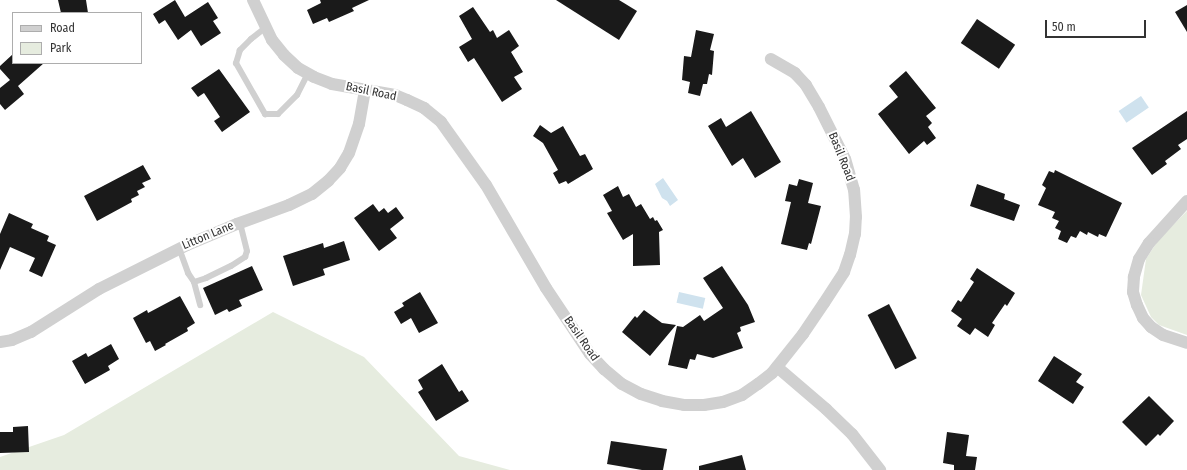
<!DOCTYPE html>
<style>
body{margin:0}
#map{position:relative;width:1187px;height:470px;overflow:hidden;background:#fff;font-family:"Fira Sans Condensed",sans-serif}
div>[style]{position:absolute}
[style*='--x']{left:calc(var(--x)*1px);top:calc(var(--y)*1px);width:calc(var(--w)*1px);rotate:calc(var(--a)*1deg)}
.green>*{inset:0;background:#e6ecdf}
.water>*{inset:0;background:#cfe2ee;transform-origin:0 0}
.building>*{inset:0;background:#1a1a1a;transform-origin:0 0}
.service>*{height:6px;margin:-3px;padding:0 3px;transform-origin:3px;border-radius:3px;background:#d0d0d0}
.minor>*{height:12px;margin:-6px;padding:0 6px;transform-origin:6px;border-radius:6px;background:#d0d0d0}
span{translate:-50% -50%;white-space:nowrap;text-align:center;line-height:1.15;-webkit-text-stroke:4px #fff;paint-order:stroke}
.street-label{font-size:12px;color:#333}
.legend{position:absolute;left:12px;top:12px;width:130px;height:52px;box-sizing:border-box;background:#fff;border:1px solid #adadad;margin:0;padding:5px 7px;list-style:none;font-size:12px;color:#333}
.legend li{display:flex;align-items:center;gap:8px;height:20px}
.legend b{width:20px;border:1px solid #adadad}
.scale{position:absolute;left:1045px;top:20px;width:101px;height:18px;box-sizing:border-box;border:2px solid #333;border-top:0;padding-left:5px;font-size:12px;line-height:14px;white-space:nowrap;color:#333;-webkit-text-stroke:3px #fff;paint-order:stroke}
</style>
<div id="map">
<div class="green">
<i style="clip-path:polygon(1187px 211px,1187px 335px,1159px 325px,1151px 317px,1141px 295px,1146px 259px,1159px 239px)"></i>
<i style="clip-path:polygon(273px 312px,364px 357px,459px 456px,510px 470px,0 470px,0 457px,64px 435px)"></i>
</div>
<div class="water">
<i style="left:1141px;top:96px;width:14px;height:27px;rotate:56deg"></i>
<i style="clip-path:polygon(663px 178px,678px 200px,670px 206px,667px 201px,662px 198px,655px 184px)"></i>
<i style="left:679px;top:292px;width:27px;height:11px;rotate:13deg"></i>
</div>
<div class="building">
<i style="clip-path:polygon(58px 0,86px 0,88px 13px,61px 13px)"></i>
<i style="clip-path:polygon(175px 0,185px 17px,208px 2px,218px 18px,213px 21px,221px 33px,201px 46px,191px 30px,178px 40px,165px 20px,159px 24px,153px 14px)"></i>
<i style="clip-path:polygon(320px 0,369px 0,352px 8px,354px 11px,329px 22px,327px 18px,313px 24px,307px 10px,321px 3px)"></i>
<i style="clip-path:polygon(556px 0,619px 0,637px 11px,619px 40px)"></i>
<i style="clip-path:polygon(1187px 5px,1187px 32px,1175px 12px)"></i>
<i style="clip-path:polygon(473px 7px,490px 32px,493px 30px,497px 38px,509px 30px,519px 46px,511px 52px,523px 72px,514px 77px,522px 89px,502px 102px,474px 58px,468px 62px,459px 47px,472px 39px,459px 16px)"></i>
<i style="left:977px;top:19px;width:46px;height:29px;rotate:34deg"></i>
<i style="clip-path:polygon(696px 30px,714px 34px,710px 50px,714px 51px,712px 75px,709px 74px,707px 84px,703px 84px,700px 96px,688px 93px,690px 82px,682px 80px,684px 56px,691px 57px)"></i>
<i style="clip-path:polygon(13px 54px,13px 63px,44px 63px,18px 86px,24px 94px,5px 110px,0 104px,0 88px,10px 80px,0 69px,0 66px)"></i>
<i style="clip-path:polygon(219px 69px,250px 112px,222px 132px,214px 121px,220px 117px,204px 93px,198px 97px,191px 88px)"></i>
<i style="clip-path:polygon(906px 71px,936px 108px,926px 116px,932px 123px,928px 127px,936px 138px,927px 145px,924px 141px,909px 154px,878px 114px,898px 97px,889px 86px)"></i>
<i style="clip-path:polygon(751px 111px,781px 162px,755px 178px,743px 158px,732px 166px,708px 126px,721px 118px,726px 127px)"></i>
<i style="clip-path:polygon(1187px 111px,1187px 139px,1178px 145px,1181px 149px,1165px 161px,1167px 164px,1152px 175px,1132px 148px)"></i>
<i style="clip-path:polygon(540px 125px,551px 133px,563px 126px,580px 156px,585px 154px,593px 169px,568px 184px,566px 181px,559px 184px,553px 173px,558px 170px,543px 143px,533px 136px)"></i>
<i style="clip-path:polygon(143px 165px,151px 179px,142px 183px,145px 187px,137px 191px,139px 195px,131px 199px,132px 202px,97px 221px,84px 196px)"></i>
<i style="clip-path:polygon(1055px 170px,1122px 203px,1106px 237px,1099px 234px,1098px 237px,1088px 232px,1087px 235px,1080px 231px,1076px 238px,1071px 236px,1067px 243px,1058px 239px,1061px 231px,1055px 228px,1059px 221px,1052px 218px,1055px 212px,1038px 205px,1046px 188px,1042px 185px,1049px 171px,1054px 173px)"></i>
<i style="clip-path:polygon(799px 179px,813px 183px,808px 203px,821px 206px,811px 244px,809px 243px,807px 250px,781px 244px,791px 202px,785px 201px,789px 184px,797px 186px)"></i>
<i style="clip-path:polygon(977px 184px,1005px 194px,1004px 199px,1020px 205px,1014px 221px,970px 206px)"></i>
<i style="clip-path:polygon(618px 186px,623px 197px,629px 194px,636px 207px,641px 204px,650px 219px,653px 217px,655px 221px,657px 220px,663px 230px,659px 232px,660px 265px,633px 266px,633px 234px,623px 240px,607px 213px,612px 211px,603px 195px)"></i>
<i style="clip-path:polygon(373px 204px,379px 212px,384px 208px,388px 213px,396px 207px,404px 218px,390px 229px,397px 238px,379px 251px,354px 218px)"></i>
<i style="clip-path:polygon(9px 213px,33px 224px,31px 228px,49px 236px,47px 241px,56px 245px,42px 277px,29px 271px,35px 258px,10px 247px,0 270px,0 234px)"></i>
<i style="clip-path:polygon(344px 241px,350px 260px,323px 269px,325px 275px,293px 286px,283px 256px,323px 243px,324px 248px)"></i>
<i style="clip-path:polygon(252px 266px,263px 290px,239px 300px,242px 306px,229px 312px,227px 309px,215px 315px,203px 288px)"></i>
<i style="clip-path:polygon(722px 266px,748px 305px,755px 322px,740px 327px,741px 331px,737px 333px,743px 348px,713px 358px,697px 354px,695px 360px,690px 359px,687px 369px,668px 365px,677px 326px,683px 327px,700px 315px,704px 321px,723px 308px,703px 278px)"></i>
<i style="clip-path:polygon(977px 268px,1015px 293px,1007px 306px,1005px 304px,992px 323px,995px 325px,988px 337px,975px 328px,970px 335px,957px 326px,962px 319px,951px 311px,958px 300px,961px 302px,974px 282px,970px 279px)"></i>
<i style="clip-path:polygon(420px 292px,438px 323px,419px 333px,411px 318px,401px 324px,394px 312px,404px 306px,402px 303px)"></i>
<i style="clip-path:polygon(180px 296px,195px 323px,187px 328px,188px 331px,165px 344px,166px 345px,155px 351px,150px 341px,146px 343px,133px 318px,147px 310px,148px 313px)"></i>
<i style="left:889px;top:304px;width:61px;height:24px;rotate:63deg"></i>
<i style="clip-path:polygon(644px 310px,662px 323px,676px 325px,650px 356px,622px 332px,635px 316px,637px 318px)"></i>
<i style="clip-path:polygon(111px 344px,119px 359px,108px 366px,110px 370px,85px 384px,72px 361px,86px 353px,88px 357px)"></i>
<i style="clip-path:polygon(1054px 356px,1082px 374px,1076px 382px,1084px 387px,1073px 404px,1038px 381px)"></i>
<i style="clip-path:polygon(442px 364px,459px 392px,462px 390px,469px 401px,436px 421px,418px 392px,423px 389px,418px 380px)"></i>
<i style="clip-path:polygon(1149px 396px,1174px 421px,1160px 436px,1158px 434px,1146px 446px,1122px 422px)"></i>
<i style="clip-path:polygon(28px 426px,29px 452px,0 453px,0 432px,13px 432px,13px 427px)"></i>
<i style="clip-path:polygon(947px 432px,969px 435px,966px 456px,977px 457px,975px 470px,954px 470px,954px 465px,943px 463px)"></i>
<i style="clip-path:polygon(611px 441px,667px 449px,663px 470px,642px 470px,607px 464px)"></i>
<i style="clip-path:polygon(742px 455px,746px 470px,699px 470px,699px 466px)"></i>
</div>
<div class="service">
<i style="--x:265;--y:28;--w:18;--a:142"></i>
<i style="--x:251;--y:39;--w:16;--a:135"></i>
<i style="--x:240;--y:50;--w:14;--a:107"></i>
<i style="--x:236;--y:63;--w:59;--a:60.4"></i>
<i style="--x:265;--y:114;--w:13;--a:0"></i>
<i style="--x:278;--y:114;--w:27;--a:-45"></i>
<i style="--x:297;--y:95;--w:25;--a:-63"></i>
<i style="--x:179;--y:248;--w:27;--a:70"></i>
<i style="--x:188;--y:273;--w:11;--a:56"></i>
<i style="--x:194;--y:282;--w:13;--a:-18"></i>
<i style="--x:206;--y:278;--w:28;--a:-26"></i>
<i style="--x:231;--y:266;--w:17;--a:-33"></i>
<i style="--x:245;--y:257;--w:6;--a:-72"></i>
<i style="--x:247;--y:251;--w:29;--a:-104"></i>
<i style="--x:194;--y:282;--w:24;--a:75"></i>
</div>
<div class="minor">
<i style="--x:253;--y:0;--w:44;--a:64.6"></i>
<i style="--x:272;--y:40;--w:19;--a:51"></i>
<i style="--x:284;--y:55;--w:19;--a:43"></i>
<i style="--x:298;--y:68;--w:18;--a:29"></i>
<i style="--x:314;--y:77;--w:19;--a:21"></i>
<i style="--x:332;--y:84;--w:64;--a:9.9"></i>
<i style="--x:395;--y:95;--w:13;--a:23"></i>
<i style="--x:407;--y:100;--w:19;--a:25"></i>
<i style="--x:424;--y:108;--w:22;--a:39"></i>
<i style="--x:441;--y:122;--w:77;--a:54.5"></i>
<i style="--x:486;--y:185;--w:119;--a:59.8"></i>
<i style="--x:546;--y:288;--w:79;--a:56.3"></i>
<i style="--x:590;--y:354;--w:21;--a:47"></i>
<i style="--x:604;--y:369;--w:23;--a:40"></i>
<i style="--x:622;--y:384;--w:21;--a:28"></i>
<i style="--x:641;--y:394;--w:22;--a:18"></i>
<i style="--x:662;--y:401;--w:22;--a:10"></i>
<i style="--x:684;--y:405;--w:20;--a:0"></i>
<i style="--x:704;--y:405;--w:19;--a:-9"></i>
<i style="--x:723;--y:402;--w:20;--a:-20"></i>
<i style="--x:742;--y:395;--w:19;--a:-35"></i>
<i style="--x:758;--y:384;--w:18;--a:-38"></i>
<i style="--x:772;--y:373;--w:50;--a:-51.5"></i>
<i style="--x:803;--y:334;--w:37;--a:-56"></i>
<i style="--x:824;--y:303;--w:37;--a:-57"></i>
<i style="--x:844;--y:272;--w:18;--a:-71"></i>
<i style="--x:850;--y:255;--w:22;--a:-77"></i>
<i style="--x:855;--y:234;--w:17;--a:-87"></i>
<i style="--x:856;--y:217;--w:27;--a:-94"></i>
<i style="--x:854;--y:190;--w:32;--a:-106"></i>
<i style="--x:845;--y:159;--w:58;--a:-116.6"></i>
<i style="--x:819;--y:107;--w:26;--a:-121"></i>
<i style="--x:806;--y:85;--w:16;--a:-133"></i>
<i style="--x:795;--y:73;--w:28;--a:-150"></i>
<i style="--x:1187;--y:201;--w:57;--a:132.1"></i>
<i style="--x:1149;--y:243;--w:19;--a:122"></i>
<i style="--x:1139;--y:259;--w:19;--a:106"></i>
<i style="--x:1134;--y:277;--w:15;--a:94"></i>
<i style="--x:1133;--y:292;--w:14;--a:73"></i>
<i style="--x:1137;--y:305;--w:14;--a:65"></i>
<i style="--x:1143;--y:318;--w:12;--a:48"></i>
<i style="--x:1151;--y:327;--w:14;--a:34"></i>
<i style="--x:1163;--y:335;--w:25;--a:18"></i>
<i style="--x:0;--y:342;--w:12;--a:-9"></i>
<i style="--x:12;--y:340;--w:21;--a:-23"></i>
<i style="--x:31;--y:332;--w:80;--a:-32.3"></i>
<i style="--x:99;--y:289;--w:98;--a:-26.6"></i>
<i style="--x:187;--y:245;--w:54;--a:-22.8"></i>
<i style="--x:237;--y:224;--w:55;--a:-20.1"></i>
<i style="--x:289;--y:205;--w:25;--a:-26"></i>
<i style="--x:312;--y:194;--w:21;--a:-39"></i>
<i style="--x:328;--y:181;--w:18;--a:-47"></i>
<i style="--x:340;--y:168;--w:17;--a:-59"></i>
<i style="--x:349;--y:153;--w:31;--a:-71"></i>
<i style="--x:359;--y:124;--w:35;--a:-80"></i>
<i style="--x:777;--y:367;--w:65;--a:40.6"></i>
<i style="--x:826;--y:409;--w:36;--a:44"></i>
<i style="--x:852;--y:434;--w:46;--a:52.1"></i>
</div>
<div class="street-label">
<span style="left:371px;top:92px;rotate:12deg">Basil Road</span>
<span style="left:841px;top:157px;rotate:68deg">Basil Road</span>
<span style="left:208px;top:236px;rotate:-23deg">Litton Lane</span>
<span style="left:581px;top:339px;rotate:55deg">Basil Road</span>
</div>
<ul class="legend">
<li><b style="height:5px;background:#d0d0d0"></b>Road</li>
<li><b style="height:11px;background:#e6ecdf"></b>Park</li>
</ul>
<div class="scale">50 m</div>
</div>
